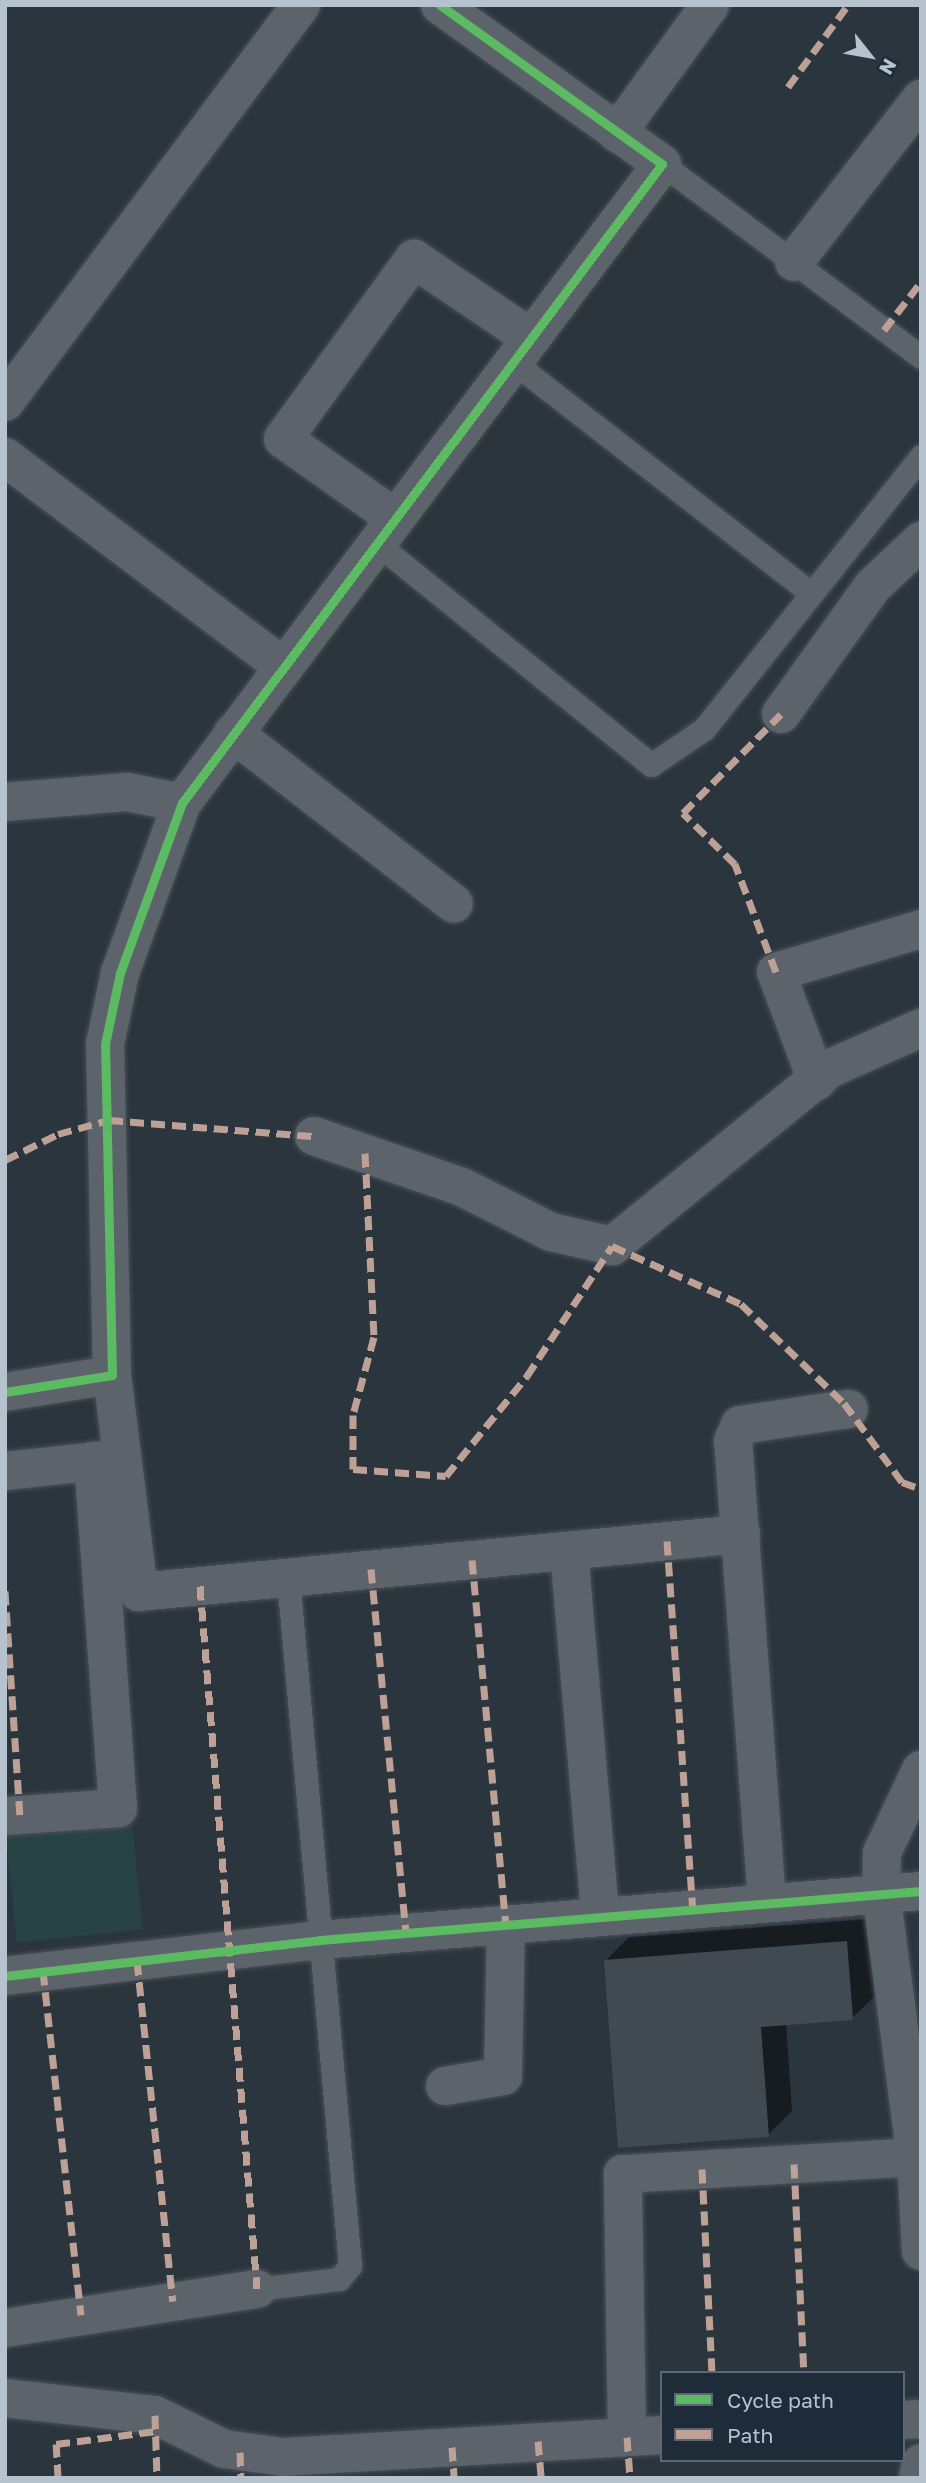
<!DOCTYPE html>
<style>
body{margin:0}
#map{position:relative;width:926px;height:2483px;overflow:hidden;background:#2b353d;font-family:"Golos Text",sans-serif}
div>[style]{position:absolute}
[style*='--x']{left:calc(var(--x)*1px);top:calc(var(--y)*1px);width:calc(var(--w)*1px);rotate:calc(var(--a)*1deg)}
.green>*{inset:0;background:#284344;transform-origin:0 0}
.shadow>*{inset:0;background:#0007}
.building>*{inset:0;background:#424a51}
.roads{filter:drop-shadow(0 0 2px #4a5157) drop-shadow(0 0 2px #4a5157)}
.lane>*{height:23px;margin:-11.5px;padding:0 11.5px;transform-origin:11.5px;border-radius:11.5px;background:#5c636a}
.street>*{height:38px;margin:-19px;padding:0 19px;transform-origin:19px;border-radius:19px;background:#5c636a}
.quiet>*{height:7px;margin-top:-3.5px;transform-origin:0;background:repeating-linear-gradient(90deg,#bda197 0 14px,transparent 0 21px)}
.cycleway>*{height:9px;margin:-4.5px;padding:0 4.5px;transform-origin:4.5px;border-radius:4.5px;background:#5cba63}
span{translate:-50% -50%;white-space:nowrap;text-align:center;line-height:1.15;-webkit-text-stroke:7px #1e2c39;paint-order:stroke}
.frame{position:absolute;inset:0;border:7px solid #b6c2cd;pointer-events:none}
.legend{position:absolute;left:660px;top:2371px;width:245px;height:91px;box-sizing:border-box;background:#1e2c39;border:2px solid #5b6874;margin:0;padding:9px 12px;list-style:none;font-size:21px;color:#b6c2cd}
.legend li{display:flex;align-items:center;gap:14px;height:35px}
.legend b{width:35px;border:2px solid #5b6874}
.north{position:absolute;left:835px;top:21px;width:70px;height:70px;-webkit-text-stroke:5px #1e2c39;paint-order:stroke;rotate:121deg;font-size:19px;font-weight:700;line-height:28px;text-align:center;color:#b6c2cd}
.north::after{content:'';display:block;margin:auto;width:24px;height:32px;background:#b6c2cd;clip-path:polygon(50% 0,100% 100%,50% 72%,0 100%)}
</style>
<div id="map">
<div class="green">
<i style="left:131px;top:1815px;width:115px;height:127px;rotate:84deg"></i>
</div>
<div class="shadow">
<i style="clip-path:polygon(870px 1919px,876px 1995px,852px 2018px,786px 2023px,792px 2111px,768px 2135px,605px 1961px,629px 1937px)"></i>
</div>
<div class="building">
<i style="clip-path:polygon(847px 1941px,853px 2020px,761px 2027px,769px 2137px,618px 2148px,604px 1960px)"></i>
</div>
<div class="roads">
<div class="lane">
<i style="--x:662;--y:164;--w:323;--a:36.7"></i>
<i style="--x:513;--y:362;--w:376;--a:37.8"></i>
<i style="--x:375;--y:542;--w:355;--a:38.9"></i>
<i style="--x:651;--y:765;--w:64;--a:-34.2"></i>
<i style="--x:704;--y:729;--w:349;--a:-51.5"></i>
<i style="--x:257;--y:2289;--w:83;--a:-7"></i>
<i style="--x:339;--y:2279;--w:17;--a:-50"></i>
<i style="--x:350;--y:2266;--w:691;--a:-95.15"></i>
</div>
<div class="street">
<i style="--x:617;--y:133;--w:158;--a:-54"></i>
<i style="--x:794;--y:262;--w:207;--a:-52.1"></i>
<i style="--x:5;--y:402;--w:495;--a:-53.3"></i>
<i style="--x:5;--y:457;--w:346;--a:37"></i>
<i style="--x:395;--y:518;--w:137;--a:-144.8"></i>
<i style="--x:283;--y:439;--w:223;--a:-54"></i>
<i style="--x:414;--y:259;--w:141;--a:34"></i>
<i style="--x:781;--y:714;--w:158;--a:-54.3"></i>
<i style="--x:873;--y:586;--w:66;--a:-43.2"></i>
<i style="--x:233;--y:733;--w:279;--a:37.7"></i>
<i style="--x:5;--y:802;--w:122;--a:-4.7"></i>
<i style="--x:127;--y:792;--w:56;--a:11.3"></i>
<i style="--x:817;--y:1081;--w:116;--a:-110.6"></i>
<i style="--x:776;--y:972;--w:151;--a:-16.5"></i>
<i style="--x:314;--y:1136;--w:157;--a:19"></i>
<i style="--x:462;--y:1187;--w:100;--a:26.8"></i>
<i style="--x:551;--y:1232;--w:63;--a:12.9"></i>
<i style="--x:612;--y:1246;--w:280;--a:-39.2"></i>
<i style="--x:829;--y:1069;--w:101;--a:-24"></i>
<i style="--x:112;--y:1375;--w:219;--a:82.9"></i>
<i style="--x:139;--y:1592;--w:605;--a:-5.5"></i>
<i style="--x:5;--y:1392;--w:108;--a:-9"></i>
<i style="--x:112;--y:1375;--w:331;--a:-91.2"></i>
<i style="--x:105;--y:1044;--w:73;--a:-78.1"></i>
<i style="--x:120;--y:973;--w:181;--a:-70"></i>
<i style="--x:182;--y:803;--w:799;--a:-53.09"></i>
<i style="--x:662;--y:164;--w:273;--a:-144.4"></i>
<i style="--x:5;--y:1471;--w:113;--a:-6.1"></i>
<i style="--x:569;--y:1551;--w:366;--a:85.1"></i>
<i style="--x:921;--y:1770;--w:92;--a:115.2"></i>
<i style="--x:882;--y:1853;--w:39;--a:91"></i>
<i style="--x:881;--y:1892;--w:267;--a:82.5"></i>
<i style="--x:916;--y:2157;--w:94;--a:87"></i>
<i style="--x:5;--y:1816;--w:113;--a:-4"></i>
<i style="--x:118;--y:1808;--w:348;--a:-94.1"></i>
<i style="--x:767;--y:1902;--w:462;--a:-94.2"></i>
<i style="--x:733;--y:1441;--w:17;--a:-66"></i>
<i style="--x:740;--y:1425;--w:110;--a:-8.4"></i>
<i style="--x:5;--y:1976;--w:317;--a:-6.5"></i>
<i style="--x:320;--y:1940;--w:603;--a:-4.66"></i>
<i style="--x:445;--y:2086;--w:59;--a:-9.8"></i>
<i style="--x:503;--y:2076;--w:152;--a:-88.9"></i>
<i style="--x:5;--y:2328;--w:255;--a:-8.8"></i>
<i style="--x:5;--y:2398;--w:151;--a:6.5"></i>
<i style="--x:155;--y:2415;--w:77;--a:26.2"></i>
<i style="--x:224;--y:2449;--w:60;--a:7.7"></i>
<i style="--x:283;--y:2457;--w:380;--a:-3.3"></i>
<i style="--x:903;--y:2420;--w:18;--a:-3"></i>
<i style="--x:627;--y:2437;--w:263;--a:-90.9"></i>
<i style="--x:623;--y:2174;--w:298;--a:-3.3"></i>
<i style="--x:918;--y:2478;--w:15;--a:-79"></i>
</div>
</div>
<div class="quiet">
<i style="--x:788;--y:87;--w:102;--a:-53.8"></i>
<i style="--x:884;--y:330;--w:61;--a:-52.4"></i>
<i style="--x:776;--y:972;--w:116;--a:-110.8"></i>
<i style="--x:735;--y:864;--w:73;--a:-135.6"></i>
<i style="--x:683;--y:813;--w:139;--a:-45.3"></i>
<i style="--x:365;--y:1153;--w:184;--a:87.2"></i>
<i style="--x:374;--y:1337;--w:81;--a:105.1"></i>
<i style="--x:353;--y:1415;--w:54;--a:90"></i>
<i style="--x:353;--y:1469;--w:93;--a:4.3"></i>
<i style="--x:446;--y:1476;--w:129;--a:-51"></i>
<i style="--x:527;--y:1376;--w:155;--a:-56.8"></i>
<i style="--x:612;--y:1246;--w:141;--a:24.2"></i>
<i style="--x:741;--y:1304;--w:143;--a:43.9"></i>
<i style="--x:844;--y:1403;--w:98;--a:53.7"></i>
<i style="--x:902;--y:1482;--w:20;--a:20"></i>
<i style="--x:5;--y:1160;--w:59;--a:-26.1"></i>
<i style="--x:58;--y:1134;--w:53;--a:-15.4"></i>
<i style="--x:109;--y:1120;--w:206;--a:4.5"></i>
<i style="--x:667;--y:1541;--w:369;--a:86"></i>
<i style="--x:472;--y:1560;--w:366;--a:84.7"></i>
<i style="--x:371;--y:1569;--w:366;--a:84.5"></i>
<i style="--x:200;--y:1586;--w:705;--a:85.36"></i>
<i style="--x:5;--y:1591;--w:225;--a:86.2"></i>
<i style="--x:137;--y:1961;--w:342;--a:84"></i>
<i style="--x:43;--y:1971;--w:346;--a:83.7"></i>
<i style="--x:794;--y:2164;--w:209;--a:87.3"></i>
<i style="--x:702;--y:2169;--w:204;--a:87.2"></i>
<i style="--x:155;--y:2415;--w:63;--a:88.2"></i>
<i style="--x:627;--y:2437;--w:41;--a:85.8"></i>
<i style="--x:538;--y:2441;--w:37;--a:85"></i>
<i style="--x:452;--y:2447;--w:31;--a:86"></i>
<i style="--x:240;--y:2452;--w:26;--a:88"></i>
<i style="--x:58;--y:2478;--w:34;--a:-93"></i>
<i style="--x:56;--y:2444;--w:101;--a:-7.4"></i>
</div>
<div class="cycleway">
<i style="--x:5;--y:1392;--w:108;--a:-9"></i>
<i style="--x:112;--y:1375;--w:331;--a:-91.2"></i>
<i style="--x:105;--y:1044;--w:73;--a:-78.1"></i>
<i style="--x:120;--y:973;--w:181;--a:-70"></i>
<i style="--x:182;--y:803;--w:799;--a:-53.09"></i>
<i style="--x:662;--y:164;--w:273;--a:-144.4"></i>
<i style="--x:5;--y:1976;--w:317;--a:-6.5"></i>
<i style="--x:320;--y:1940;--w:603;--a:-4.66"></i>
</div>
<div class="frame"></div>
<ul class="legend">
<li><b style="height:9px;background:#5cba63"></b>Cycle path</li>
<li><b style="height:9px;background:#bda197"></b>Path</li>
</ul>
<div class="north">N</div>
</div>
